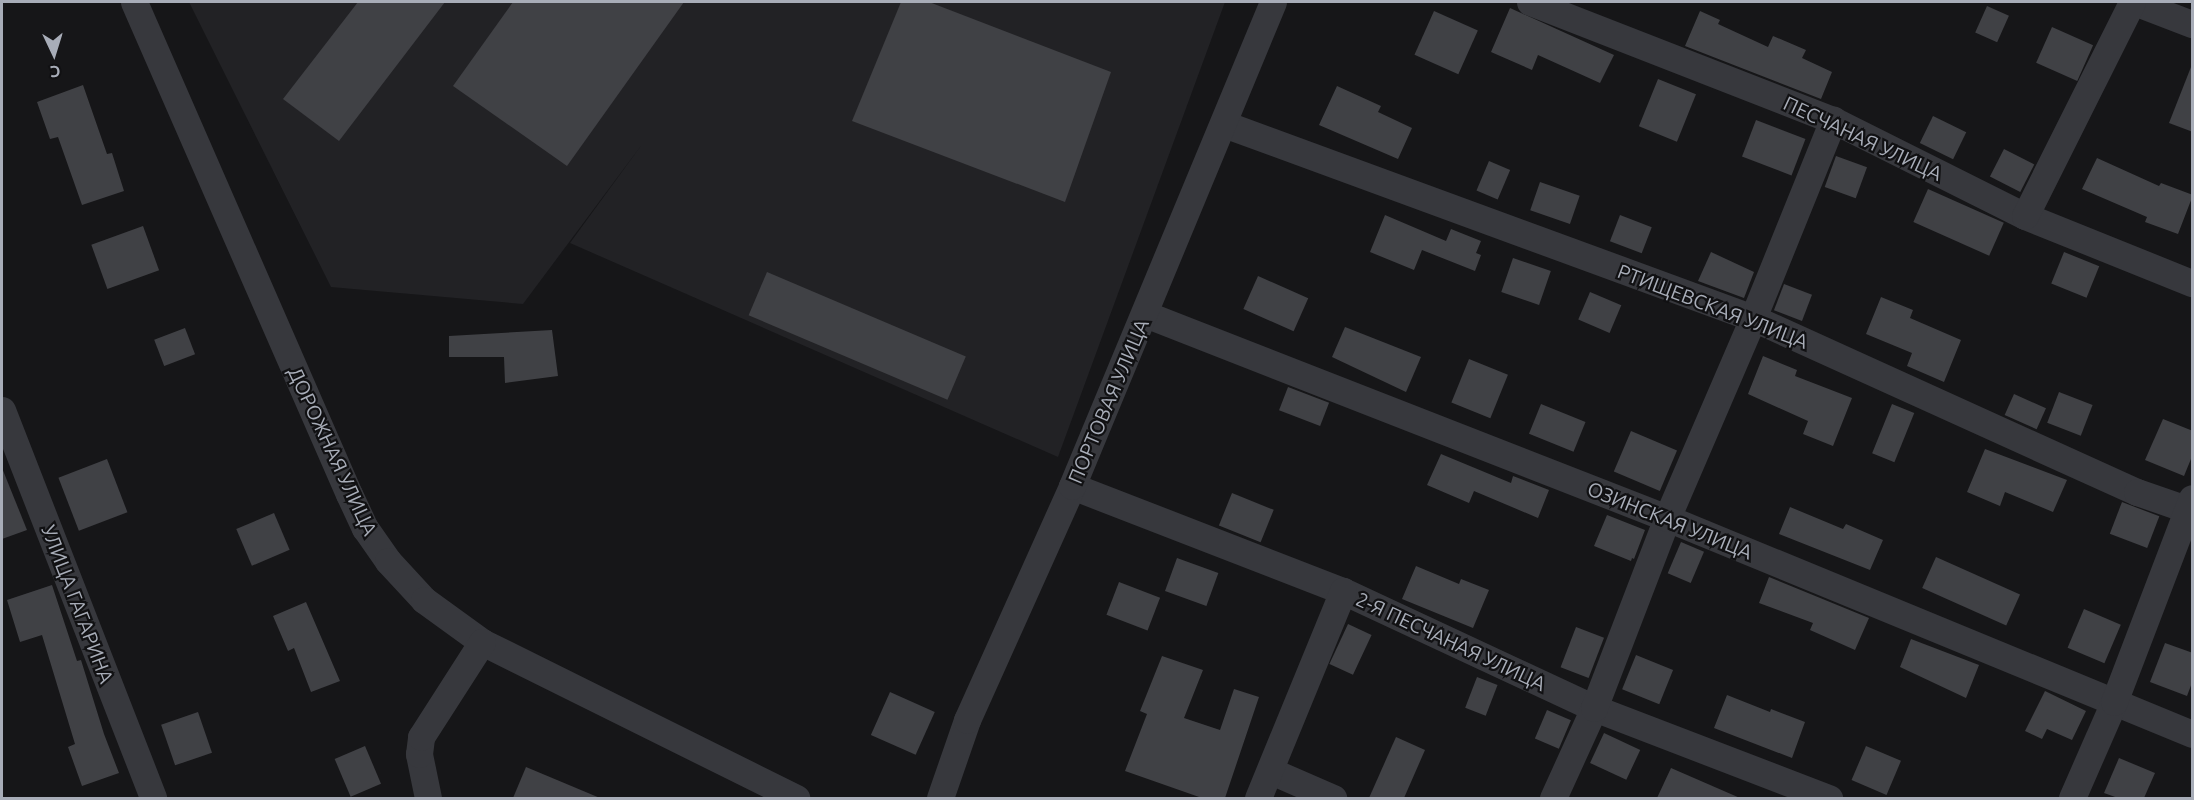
<!DOCTYPE html>
<meta charset="utf-8">
<style>
body{margin:0}
#map{position:relative;width:2194px;height:800px;overflow:hidden;background:#161618;font-family:Ubuntu,sans-serif}
div>[style]{position:absolute}
[style*='--x']{left:calc(var(--x)*1px);top:calc(var(--y)*1px);width:calc(var(--w)*1px);rotate:calc(var(--a)*1deg)}
.built>*{inset:0;background:#222225}
.building>*{inset:0;background:#404145;transform-origin:0 0}
.minor>*{height:27px;margin:-13.5px;padding:0 13.5px;transform-origin:13.5px;border-radius:13.5px;background:#37383d}
span{translate:-50% -50%;white-space:nowrap;text-align:center;line-height:1.15;-webkit-text-stroke:4.5px #111113;paint-order:stroke}
.street-label{font-size:20px;color:#a8adb8}
.frame{position:absolute;inset:0;border:3px solid #a8adb8;pointer-events:none}
.north{position:absolute;left:24px;top:24px;width:60px;height:60px;-webkit-text-stroke:4px #111113;paint-order:stroke;rotate:176deg;font-size:16px;font-weight:700;line-height:24px;text-align:center;color:#a8adb8}
.north::after{content:'';display:block;margin:auto;width:21px;height:27px;background:#a8adb8;clip-path:polygon(50% 0,100% 100%,50% 72%,0 100%)}
</style>
<div id="map">
<div class="built">
<i style="clip-path:polygon(189px 2px,1225px 2px,1058px 457px,570px 243px,643px 143px,523px 304px,331px 287px)"></i>
</div>
<div class="building">
<i style="clip-path:polygon(358px 2px,445px 2px,339px 141px,283px 99px)"></i>
<i style="clip-path:polygon(513px 2px,684px 2px,567px 166px,453px 86px)"></i>
<i style="clip-path:polygon(901px 2px,929px 2px,1111px 72px,1065px 202px,852px 121px)"></i>
<i style="left:1987px;top:6px;width:24px;height:29px;rotate:24deg"></i>
<i style="clip-path:polygon(1510px 8px,1614px 55px,1600px 83px,1538px 55px,1532px 70px,1491px 52px)"></i>
<i style="left:1434px;top:11px;width:48px;height:48px;rotate:24deg"></i>
<i style="clip-path:polygon(1700px 11px,1720px 20px,1718px 24px,1768px 47px,1773px 36px,1806px 50px,1802px 58px,1832px 72px,1821px 99px,1685px 46px)"></i>
<i style="left:2052px;top:27px;width:45px;height:39px;rotate:24deg"></i>
<i style="clip-path:polygon(2191px 67px,2193px 67px,2193px 132px,2169px 123px)"></i>
<i style="left:1658px;top:79px;width:41px;height:51px;rotate:22deg"></i>
<i style="clip-path:polygon(83px 85px,107px 154px,112px 153px,124px 191px,82px 205px,58px 137px,50px 139px,37px 102px)"></i>
<i style="clip-path:polygon(1337px 86px,1381px 106px,1378px 112px,1412px 128px,1398px 159px,1319px 125px)"></i>
<i style="left:1933px;top:116px;width:37px;height:30px;rotate:26deg"></i>
<i style="left:1756px;top:120px;width:53px;height:39px;rotate:21deg"></i>
<i style="left:2004px;top:149px;width:34px;height:31px;rotate:27deg"></i>
<i style="left:1836px;top:156px;width:33px;height:33px;rotate:20deg"></i>
<i style="clip-path:polygon(2097px 158px,2159px 186px,2161px 183px,2193px 195px,2178px 234px,2145px 222px,2147px 217px,2082px 189px)"></i>
<i style="left:1489px;top:161px;width:23px;height:32px;rotate:23deg"></i>
<i style="left:1540px;top:182px;width:42px;height:30px;rotate:19deg"></i>
<i style="left:1928px;top:189px;width:83px;height:36px;rotate:24deg"></i>
<i style="clip-path:polygon(1385px 215px,1446px 241px,1451px 229px,1481px 241px,1476px 253px,1481px 255px,1475px 271px,1422px 250px,1414px 270px,1370px 252px)"></i>
<i style="left:1620px;top:215px;width:34px;height:28px;rotate:21deg"></i>
<i style="left:143px;top:226px;width:47px;height:55px;rotate:70deg"></i>
<i style="clip-path:polygon(1711px 252px,1754px 272px,1744px 298px,1698px 281px)"></i>
<i style="left:2064px;top:252px;width:38px;height:34px;rotate:22deg"></i>
<i style="left:1513px;top:258px;width:40px;height:36px;rotate:19deg"></i>
<i style="left:767px;top:272px;width:216px;height:47px;rotate:23deg"></i>
<i style="left:1258px;top:276px;width:55px;height:36px;rotate:24deg"></i>
<i style="left:1784px;top:284px;width:30px;height:28px;rotate:21deg"></i>
<i style="left:1590px;top:292px;width:34px;height:30px;rotate:23deg"></i>
<i style="clip-path:polygon(1881px 297px,1913px 310px,1910px 318px,1961px 340px,1944px 382px,1907px 366px,1912px 353px,1866px 334px)"></i>
<i style="clip-path:polygon(1345px 327px,1421px 357px,1406px 392px,1332px 357px)"></i>
<i style="left:185px;top:328px;width:28px;height:33px;rotate:69deg"></i>
<i style="clip-path:polygon(552px 330px,558px 376px,505px 383px,504px 357px,449px 357px,449px 336px)"></i>
<i style="clip-path:polygon(1763px 356px,1797px 370px,1795px 376px,1852px 398px,1833px 446px,1803px 434px,1808px 421px,1748px 394px)"></i>
<i style="left:1469px;top:359px;width:42px;height:47px;rotate:22deg"></i>
<i style="left:1288px;top:387px;width:44px;height:25px;rotate:21deg"></i>
<i style="left:2059px;top:392px;width:36px;height:33px;rotate:21deg"></i>
<i style="left:2014px;top:394px;width:35px;height:23px;rotate:24deg"></i>
<i style="left:1541px;top:404px;width:48px;height:32px;rotate:22deg"></i>
<i style="left:1892px;top:404px;width:24px;height:53px;rotate:22deg"></i>
<i style="clip-path:polygon(2163px 419px,2193px 431px,2193px 454px,2184px 476px,2145px 460px)"></i>
<i style="left:1631px;top:431px;width:50px;height:44px;rotate:23deg"></i>
<i style="clip-path:polygon(1985px 449px,2067px 480px,2053px 512px,2005px 492px,2000px 506px,1967px 492px)"></i>
<i style="clip-path:polygon(1441px 454px,1511px 483px,1513px 476px,1549px 490px,1538px 518px,1474px 491px,1469px 503px,1427px 485px)"></i>
<i style="left:107px;top:459px;width:57px;height:52px;rotate:69deg"></i>
<i style="clip-path:polygon(2px 468px,27px 530px,2px 539px)"></i>
<i style="left:1232px;top:493px;width:45px;height:35px;rotate:22deg"></i>
<i style="left:2122px;top:502px;width:40px;height:34px;rotate:21deg"></i>
<i style="clip-path:polygon(1790px 507px,1843px 529px,1846px 524px,1883px 540px,1870px 570px,1779px 534px)"></i>
<i style="left:274px;top:513px;width:40px;height:41px;rotate:67deg"></i>
<i style="clip-path:polygon(1607px 515px,1645px 530px,1634px 559px,1632px 558px,1631px 561px,1594px 546px)"></i>
<i style="left:1681px;top:542px;width:25px;height:34px;rotate:23deg"></i>
<i style="left:1936px;top:557px;width:92px;height:34px;rotate:24deg"></i>
<i style="left:1177px;top:558px;width:44px;height:35px;rotate:20deg"></i>
<i style="clip-path:polygon(1416px 566px,1459px 584px,1461px 579px,1489px 590px,1473px 628px,1402px 599px)"></i>
<i style="clip-path:polygon(1769px 577px,1869px 618px,1855px 650px,1810px 630px,1813px 623px,1759px 603px)"></i>
<i style="left:1119px;top:582px;width:44px;height:35px;rotate:21deg"></i>
<i style="clip-path:polygon(52px 585px,77px 661px,81px 660px,104px 734px,119px 773px,82px 786px,68px 747px,75px 744px,42px 635px,20px 642px,7px 600px)"></i>
<i style="clip-path:polygon(306px 602px,340px 681px,311px 692px,294px 648px,288px 651px,273px 616px)"></i>
<i style="left:2084px;top:609px;width:40px;height:42px;rotate:23deg"></i>
<i style="left:1348px;top:624px;width:26px;height:44px;rotate:25deg"></i>
<i style="left:1576px;top:627px;width:30px;height:43px;rotate:21deg"></i>
<i style="clip-path:polygon(1911px 639px,1979px 665px,1966px 698px,1900px 667px)"></i>
<i style="clip-path:polygon(2165px 643px,2193px 653px,2193px 680px,2187px 696px,2150px 682px)"></i>
<i style="left:1636px;top:655px;width:40px;height:37px;rotate:22deg"></i>
<i style="clip-path:polygon(1162px 656px,1203px 670px,1184px 718px,1220px 730px,1234px 689px,1259px 697px,1225px 798px,1202px 798px,1125px 771px,1147px 714px,1140px 711px)"></i>
<i style="left:1477px;top:677px;width:22px;height:33px;rotate:21deg"></i>
<i style="clip-path:polygon(2045px 691px,2086px 711px,2072px 740px,2047px 729px,2042px 739px,2025px 731px)"></i>
<i style="left:890px;top:692px;width:49px;height:47px;rotate:24deg"></i>
<i style="clip-path:polygon(1727px 695px,1770px 712px,1771px 709px,1805px 722px,1792px 758px,1714px 728px)"></i>
<i style="left:1547px;top:710px;width:26px;height:31px;rotate:23deg"></i>
<i style="left:198px;top:712px;width:43px;height:39px;rotate:71deg"></i>
<i style="left:1604px;top:733px;width:40px;height:33px;rotate:25deg"></i>
<i style="clip-path:polygon(1396px 737px,1425px 750px,1404px 798px,1369px 798px)"></i>
<i style="left:365px;top:746px;width:41px;height:33px;rotate:67deg"></i>
<i style="left:1866px;top:746px;width:38px;height:37px;rotate:23deg"></i>
<i style="clip-path:polygon(2119px 758px,2155px 773px,2144px 798px,2118px 798px,2104px 793px)"></i>
<i style="clip-path:polygon(526px 767px,600px 798px,513px 798px)"></i>
<i style="clip-path:polygon(1671px 768px,1740px 798px,1657px 798px)"></i>
</div>
<div class="minor">
<i style="--x:134;--y:2;--w:537;--a:66.4"></i>
<i style="--x:349;--y:494;--w:38;--a:65"></i>
<i style="--x:365;--y:528;--w:40;--a:55.1"></i>
<i style="--x:388;--y:561;--w:53;--a:47.3"></i>
<i style="--x:424;--y:600;--w:72;--a:35.9"></i>
<i style="--x:482;--y:642;--w:351;--a:26.4"></i>
<i style="--x:1530;--y:2;--w:325;--a:21.3"></i>
<i style="--x:1833;--y:120;--w:215;--a:26.6"></i>
<i style="--x:2025;--y:216;--w:180;--a:21.9"></i>
<i style="--x:2134;--y:2;--w:62;--a:20.8"></i>
<i style="--x:1224;--y:124;--w:563;--a:20.14"></i>
<i style="--x:1753;--y:318;--w:422;--a:24.4"></i>
<i style="--x:2137;--y:492;--w:58;--a:19.1"></i>
<i style="--x:2025;--y:216;--w:239;--a:-63.4"></i>
<i style="--x:1145;--y:314;--w:560;--a:21.35"></i>
<i style="--x:1667;--y:518;--w:568;--a:22.36"></i>
<i style="--x:2;--y:410;--w:416;--a:68.7"></i>
<i style="--x:1072;--y:486;--w:291;--a:21.2"></i>
<i style="--x:1343;--y:591;--w:277;--a:25"></i>
<i style="--x:1594;--y:708;--w:252;--a:21"></i>
<i style="--x:1271;--y:771;--w:68;--a:23.5"></i>
<i style="--x:428;--y:798;--w:45;--a:-101.6"></i>
<i style="--x:419;--y:754;--w:17;--a:-83"></i>
<i style="--x:421;--y:737;--w:113;--a:-57.3"></i>
<i style="--x:940;--y:798;--w:83;--a:-70.9"></i>
<i style="--x:967;--y:720;--w:256;--a:-65.8"></i>
<i style="--x:1072;--y:486;--w:524;--a:-67.45"></i>
<i style="--x:1258;--y:798;--w:224;--a:-67.7"></i>
<i style="--x:1553;--y:798;--w:99;--a:-65.5"></i>
<i style="--x:1594;--y:708;--w:204;--a:-69"></i>
<i style="--x:1667;--y:518;--w:218;--a:-66.7"></i>
<i style="--x:1753;--y:318;--w:214;--a:-68"></i>
<i style="--x:2072;--y:798;--w:105;--a:-66.4"></i>
<i style="--x:2114;--y:702;--w:218;--a:-69.1"></i>
</div>
<div class="street-label">
<span style="left:1863px;top:138px;rotate:25deg">ПЕСЧАНАЯ УЛИЦА</span>
<span style="left:1713px;top:306px;rotate:21deg">РТИЩЕВСКАЯ УЛИЦА</span>
<span style="left:1108px;top:401px;rotate:-67deg">ПОРТОВАЯ УЛИЦА</span>
<span style="left:333px;top:451px;rotate:65deg">ДОРОЖНАЯ УЛИЦА</span>
<span style="left:1670px;top:520px;rotate:22deg">ОЗИНСКАЯ УЛИЦА</span>
<span style="left:78px;top:604px;rotate:69deg">УЛИЦА ГАГАРИНА</span>
<span style="left:1451px;top:641px;rotate:25deg">2-Я ПЕСЧАНАЯ УЛИЦА</span>
</div>
<div class="frame"></div>
<div class="north">С</div>
</div>
